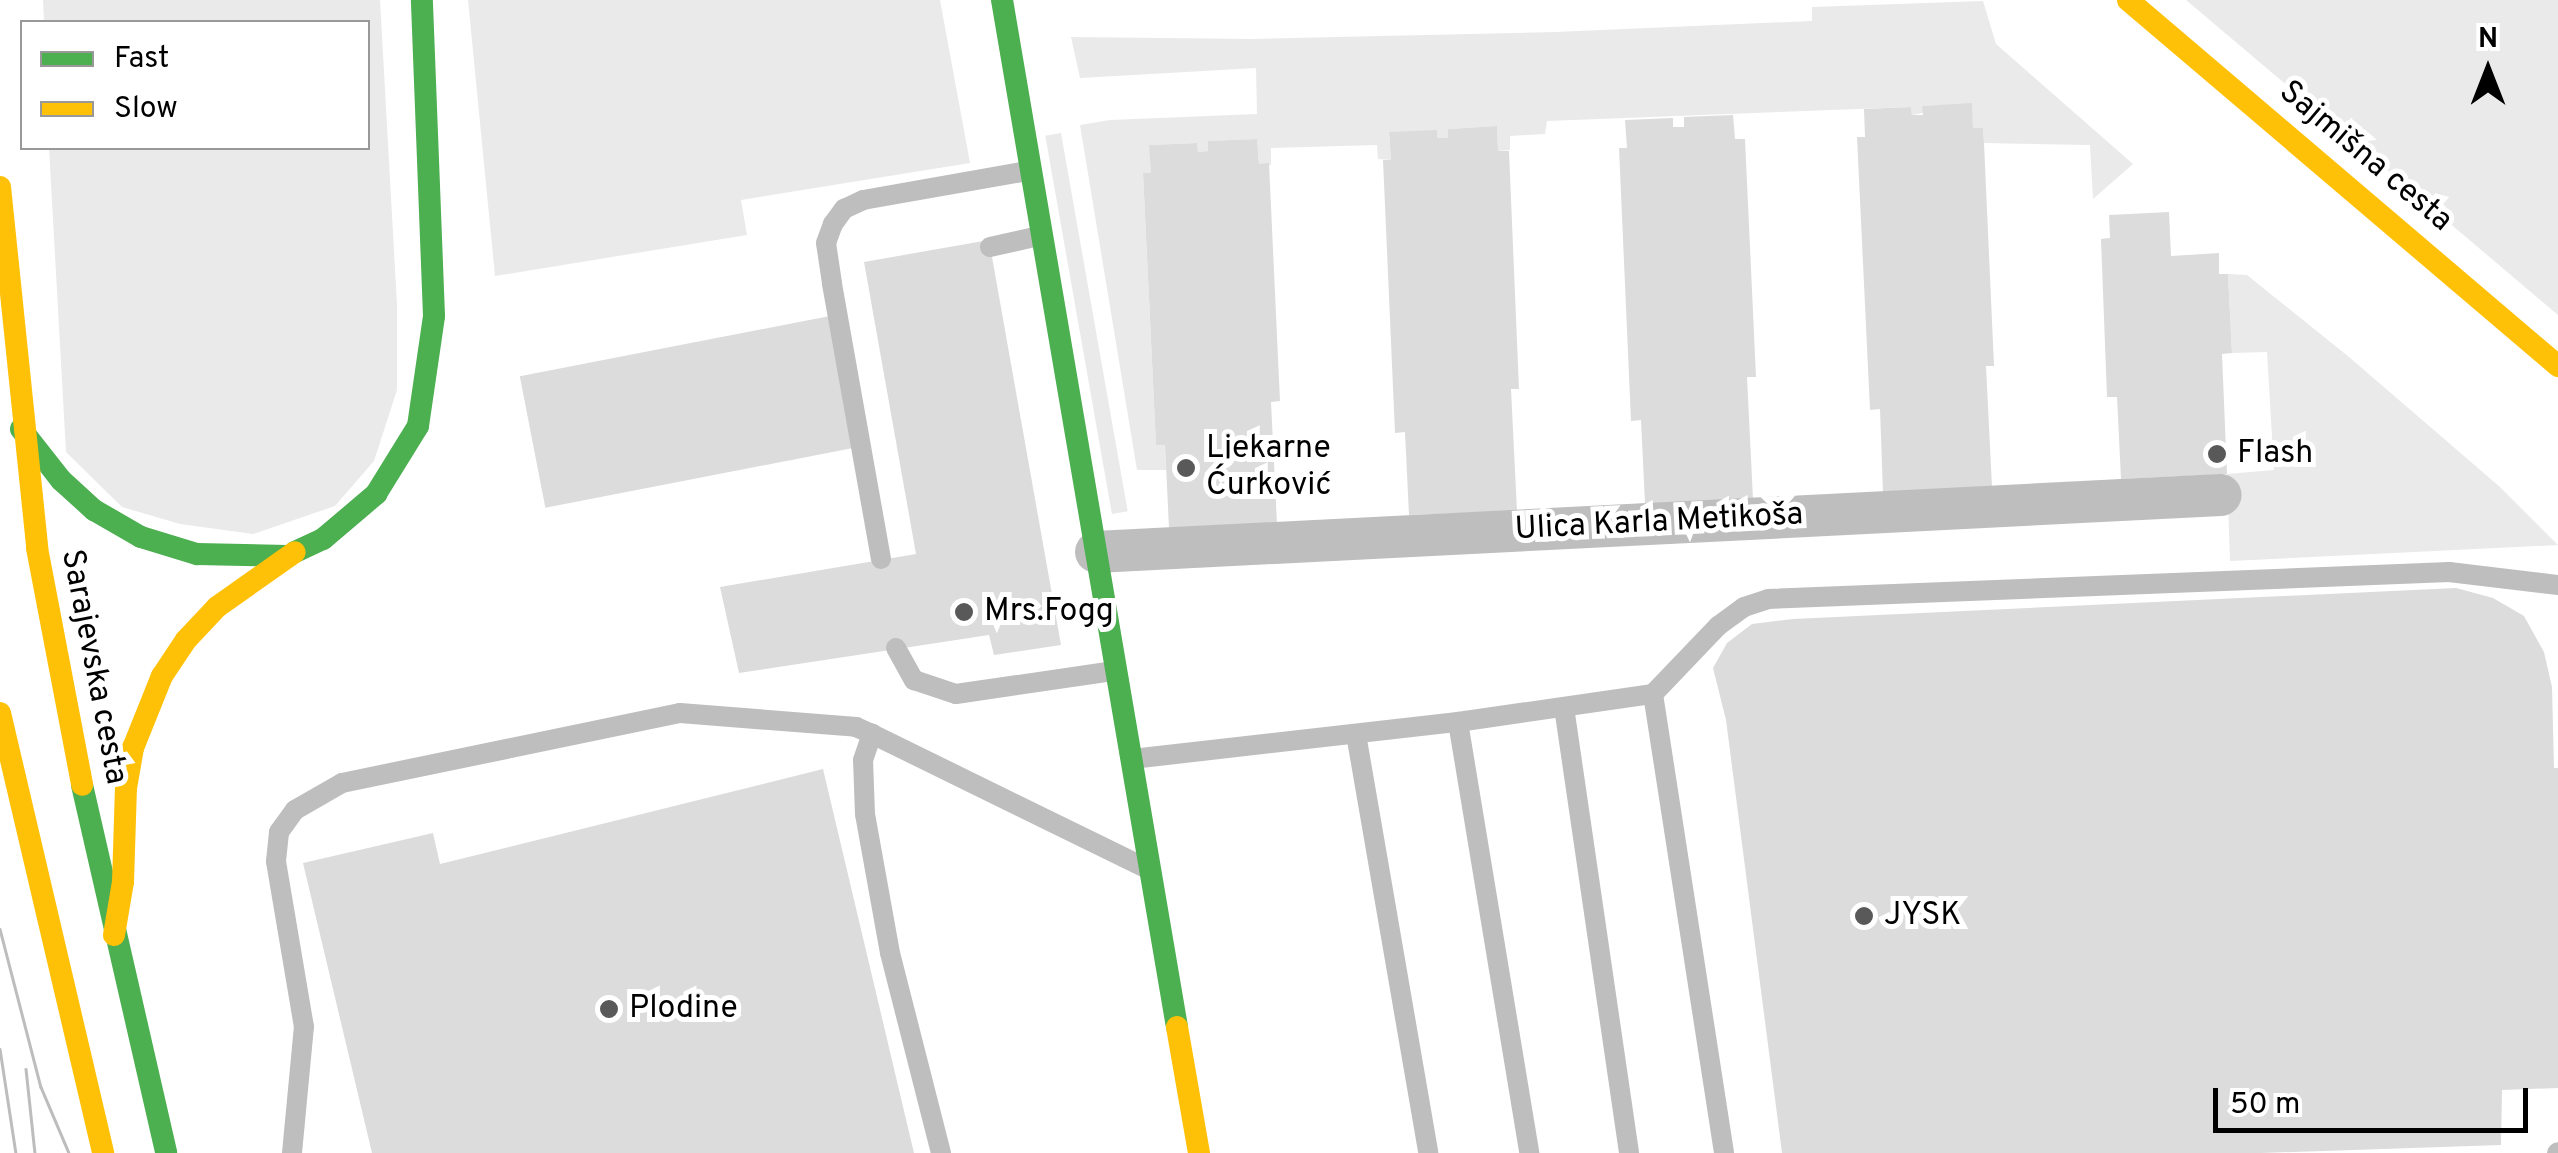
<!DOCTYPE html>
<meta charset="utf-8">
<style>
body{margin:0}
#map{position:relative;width:2558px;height:1153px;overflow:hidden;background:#fff;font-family:Overpass,sans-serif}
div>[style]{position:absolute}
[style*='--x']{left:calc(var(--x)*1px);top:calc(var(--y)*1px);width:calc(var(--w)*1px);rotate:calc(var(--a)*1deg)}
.green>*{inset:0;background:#eaeaea;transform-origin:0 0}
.building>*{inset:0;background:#dcdcdc;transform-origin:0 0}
.lane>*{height:20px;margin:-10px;padding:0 10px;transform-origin:10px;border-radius:10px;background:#bebebe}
.street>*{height:42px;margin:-21px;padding:0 21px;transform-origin:21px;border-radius:21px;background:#bebebe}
.fast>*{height:22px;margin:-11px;padding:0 11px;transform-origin:11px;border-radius:11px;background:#4caf50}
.slow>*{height:22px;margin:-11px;padding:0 11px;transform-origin:11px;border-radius:11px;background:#ffc107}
.tram>*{height:2.5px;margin:-1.25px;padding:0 1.25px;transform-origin:1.25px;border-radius:1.25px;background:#bdbdbd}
.dots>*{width:28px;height:28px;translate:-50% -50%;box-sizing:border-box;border:5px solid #fff;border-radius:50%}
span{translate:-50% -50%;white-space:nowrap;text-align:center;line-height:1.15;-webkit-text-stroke:10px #fff;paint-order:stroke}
.street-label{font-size:32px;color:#000}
.poi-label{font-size:32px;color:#000}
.left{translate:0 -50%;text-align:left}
.legend{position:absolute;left:20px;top:20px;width:350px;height:130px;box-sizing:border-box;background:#fff;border:2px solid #999;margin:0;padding:12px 18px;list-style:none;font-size:30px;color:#000}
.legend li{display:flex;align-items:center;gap:20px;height:50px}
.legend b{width:50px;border:2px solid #999}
.north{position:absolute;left:2438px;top:20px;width:100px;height:100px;-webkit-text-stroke:8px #fff;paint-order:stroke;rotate:0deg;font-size:28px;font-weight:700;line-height:40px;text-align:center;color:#000}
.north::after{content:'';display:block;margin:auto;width:35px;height:45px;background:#000;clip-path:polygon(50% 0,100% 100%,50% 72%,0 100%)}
.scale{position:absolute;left:2213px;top:1088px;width:315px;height:45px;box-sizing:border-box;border:5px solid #000;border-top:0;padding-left:12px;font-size:30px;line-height:35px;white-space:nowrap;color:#000;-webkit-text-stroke:8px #fff;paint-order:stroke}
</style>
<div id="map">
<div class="green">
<i style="clip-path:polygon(43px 0,380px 0,397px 305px,397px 390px,374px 461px,335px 506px,253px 534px,180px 524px,122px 507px,66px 452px,49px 148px,368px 148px,368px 22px,44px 22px)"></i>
<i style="clip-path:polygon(468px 0,940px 0,970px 163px,741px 200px,747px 235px,495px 276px)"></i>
<i style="clip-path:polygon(2186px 0,2558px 0,2558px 315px)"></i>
<i style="clip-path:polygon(1983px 1px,1996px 44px,2133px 164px,2093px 199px,2090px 145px,1984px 143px,1983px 128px,1973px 128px,1971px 104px,1923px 106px,1923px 113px,1912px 115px,1911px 107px,1547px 121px,1545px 134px,1510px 136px,1510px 150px,1498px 151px,1497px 126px,1448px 129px,1448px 138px,1437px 138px,1437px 131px,1389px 133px,1391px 160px,1378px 159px,1377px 145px,1271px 148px,1271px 165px,1259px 164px,1257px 139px,1209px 141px,1208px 151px,1198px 152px,1197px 143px,1150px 145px,1151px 173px,1143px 174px,1156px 445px,1165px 445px,1166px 470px,1137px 470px,1080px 125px,1110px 120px,1257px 114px,1256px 68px,1080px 78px,1071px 37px,1253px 39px,1555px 32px,1812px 21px,1812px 7px)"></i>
<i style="left:1061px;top:133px;width:384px;height:16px;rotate:80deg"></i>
<i style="clip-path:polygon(2228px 274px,2247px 275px,2349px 357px,2500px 487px,2558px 545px,2230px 561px,2227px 474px,2274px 470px,2267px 352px,2232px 353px)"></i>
</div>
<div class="building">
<i style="clip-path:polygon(1972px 103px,1973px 128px,1983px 128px,1984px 143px,1994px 366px,1986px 366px,1992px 487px,1883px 493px,1880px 409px,1870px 410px,1857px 137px,1865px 137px,1864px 109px,1911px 107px,1912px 115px,1923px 115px,1922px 106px)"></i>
<i style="clip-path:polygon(1733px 115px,1735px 139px,1745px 139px,1756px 377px,1747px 377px,1753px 499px,1645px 504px,1641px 420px,1631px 421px,1619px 148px,1627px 148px,1625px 120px,1673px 118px,1673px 127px,1684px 127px,1684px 117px)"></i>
<i style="clip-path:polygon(1497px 126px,1498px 151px,1509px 151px,1519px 389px,1511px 389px,1517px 511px,1409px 515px,1405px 432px,1395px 433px,1383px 160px,1391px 160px,1389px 132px,1437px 130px,1437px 138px,1448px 138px,1448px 129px)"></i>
<i style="clip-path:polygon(1257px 139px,1259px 164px,1269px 163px,1280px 401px,1271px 402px,1277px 524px,1169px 528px,1165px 445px,1156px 445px,1143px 173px,1151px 173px,1149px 145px,1197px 143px,1198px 152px,1208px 151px,1208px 141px)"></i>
<i style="clip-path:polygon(2169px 212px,2171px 256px,2219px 253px,2219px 274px,2228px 274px,2232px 353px,2222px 354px,2227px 474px,2121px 479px,2117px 397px,2107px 397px,2101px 239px,2110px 238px,2109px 215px)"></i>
<i style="clip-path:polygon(989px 240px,1061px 645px,994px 655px,989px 635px,739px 673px,720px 587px,916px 554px,864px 262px)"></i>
<i style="left:830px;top:316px;width:134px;height:316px;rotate:79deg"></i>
<i style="clip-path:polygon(2456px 588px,2493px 598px,2524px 616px,2544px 652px,2552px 687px,2554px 768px,2558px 768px,2558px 1088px,2502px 1090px,2501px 1145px,2261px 1153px,1782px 1153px,1726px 720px,1713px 668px,1727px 643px,1752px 624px,1793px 619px)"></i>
<i style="clip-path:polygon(823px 769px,914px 1153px,372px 1153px,303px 863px,433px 833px,440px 864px)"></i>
</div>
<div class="lane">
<i style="--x:990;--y:247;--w:50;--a:-12.7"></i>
<i style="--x:881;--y:559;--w:280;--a:-100.1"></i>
<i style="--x:832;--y:283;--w:40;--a:-98.5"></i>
<i style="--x:826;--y:243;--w:20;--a:-70"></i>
<i style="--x:833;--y:224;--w:19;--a:-54"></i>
<i style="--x:844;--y:209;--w:21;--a:-25"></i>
<i style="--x:863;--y:200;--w:168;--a:-10"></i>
<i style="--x:896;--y:648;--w:37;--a:61"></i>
<i style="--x:914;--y:680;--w:44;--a:18.4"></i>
<i style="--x:956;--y:694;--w:160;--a:-8.3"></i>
<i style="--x:1653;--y:694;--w:464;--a:81.2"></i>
<i style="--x:1564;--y:707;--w:451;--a:81.7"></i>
<i style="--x:1458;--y:722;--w:437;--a:80.6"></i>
<i style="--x:1356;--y:734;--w:425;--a:80.2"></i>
<i style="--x:1132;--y:759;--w:328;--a:-6.5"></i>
<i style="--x:1458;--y:722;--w:197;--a:-8.2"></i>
<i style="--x:1653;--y:694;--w:94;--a:-46.3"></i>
<i style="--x:1718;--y:626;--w:32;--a:-36"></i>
<i style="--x:1744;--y:607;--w:25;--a:-18"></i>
<i style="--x:1768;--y:599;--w:682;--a:-2.27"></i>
<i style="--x:2449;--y:572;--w:110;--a:6.8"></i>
<i style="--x:292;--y:1153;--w:127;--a:-84.6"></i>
<i style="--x:304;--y:1027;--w:168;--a:-99.6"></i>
<i style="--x:276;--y:861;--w:29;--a:-84"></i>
<i style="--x:279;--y:832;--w:27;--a:-54"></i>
<i style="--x:295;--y:810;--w:54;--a:-29.9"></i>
<i style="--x:342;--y:783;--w:345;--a:-11.7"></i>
<i style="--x:680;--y:713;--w:177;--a:4.5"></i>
<i style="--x:856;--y:727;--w:17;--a:24"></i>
<i style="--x:941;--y:1153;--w:206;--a:-104.3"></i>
<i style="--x:890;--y:953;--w:141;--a:-100.2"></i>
<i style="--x:865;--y:814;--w:54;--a:-92.1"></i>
<i style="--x:863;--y:760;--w:28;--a:-71"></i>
<i style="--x:872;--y:734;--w:303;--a:26.1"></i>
<i style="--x:2557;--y:1153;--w:1;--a:-45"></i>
</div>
<div class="street">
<i style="--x:1096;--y:552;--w:1126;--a:-2.9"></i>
</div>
<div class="fast">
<i style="--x:1002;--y:0;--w:1042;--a:80.33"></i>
<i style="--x:21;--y:429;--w:65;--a:51.9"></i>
<i style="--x:61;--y:480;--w:45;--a:42.3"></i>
<i style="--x:94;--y:510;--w:54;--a:29.9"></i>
<i style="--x:141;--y:537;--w:59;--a:16.9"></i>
<i style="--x:197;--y:554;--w:90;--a:1.3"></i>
<i style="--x:295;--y:552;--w:31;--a:-25"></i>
<i style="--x:323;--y:539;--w:70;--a:-40.3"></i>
<i style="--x:376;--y:494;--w:80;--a:-58.3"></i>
<i style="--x:418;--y:426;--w:111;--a:-81.7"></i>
<i style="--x:434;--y:316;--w:316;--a:-92.2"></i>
<i style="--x:82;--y:785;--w:377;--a:77.1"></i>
</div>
<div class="slow">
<i style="--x:2128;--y:0;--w:565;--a:40.4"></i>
<i style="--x:0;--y:187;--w:363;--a:84.1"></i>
<i style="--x:37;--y:548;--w:241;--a:79.2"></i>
<i style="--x:0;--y:713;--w:452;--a:76.8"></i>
<i style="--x:114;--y:935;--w:54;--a:-80.4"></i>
<i style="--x:123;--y:882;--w:94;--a:-88.2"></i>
<i style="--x:126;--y:788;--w:41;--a:-80.1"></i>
<i style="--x:133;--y:748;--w:78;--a:-68.1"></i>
<i style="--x:162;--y:676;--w:43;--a:-56.3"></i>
<i style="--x:186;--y:640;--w:45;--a:-46.8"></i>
<i style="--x:217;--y:607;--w:95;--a:-35.2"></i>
<i style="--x:1177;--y:1027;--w:128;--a:80.1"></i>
</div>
<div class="tram">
<i style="--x:0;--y:929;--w:163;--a:75.5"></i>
<i style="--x:41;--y:1087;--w:72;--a:67"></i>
<i style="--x:0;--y:1049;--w:105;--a:81.3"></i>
<i style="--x:26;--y:1069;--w:84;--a:83.9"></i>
</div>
<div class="dots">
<i style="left:2217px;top:454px;background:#595959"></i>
<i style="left:1186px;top:468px;background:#595959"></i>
<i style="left:964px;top:612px;background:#595959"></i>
<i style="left:1864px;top:916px;background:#595959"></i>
<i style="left:609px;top:1009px;background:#595959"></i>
</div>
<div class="street-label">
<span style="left:2365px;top:157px;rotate:40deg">Sajmišna cesta</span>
<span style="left:1659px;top:523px;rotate:-3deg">Ulica Karla Metikoša</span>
<span style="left:93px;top:667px;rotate:79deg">Sarajevska cesta</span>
</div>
<div class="poi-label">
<span class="left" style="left:1206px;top:468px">Ljekarne<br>Ćurković</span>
<span class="left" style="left:2237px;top:454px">Flash</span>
<span class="left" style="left:984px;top:612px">Mrs.Fogg</span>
<span class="left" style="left:1884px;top:916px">JYSK</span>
<span class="left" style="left:629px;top:1009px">Plodine</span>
</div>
<ul class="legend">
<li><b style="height:12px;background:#4caf50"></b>Fast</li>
<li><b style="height:12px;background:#ffc107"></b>Slow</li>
</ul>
<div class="north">N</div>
<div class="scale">50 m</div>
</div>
